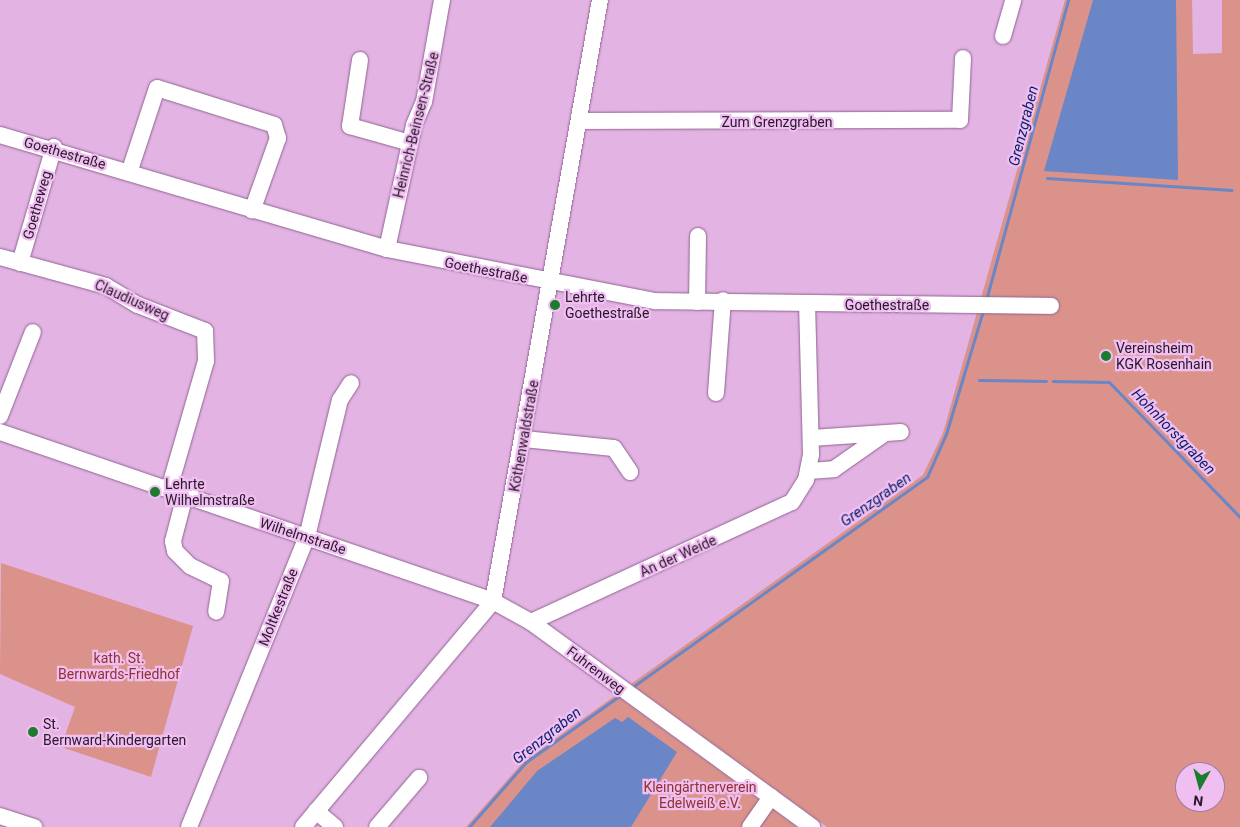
<!DOCTYPE html>
<meta charset="utf-8">
<style>
body{margin:0}
#map{position:relative;width:1240px;height:827px;overflow:hidden;background:#e2b3e3;font-family:Roboto,sans-serif}
div>[style]{position:absolute}
[style*='--x']{left:calc(var(--x)*1px);top:calc(var(--y)*1px);width:calc(var(--w)*1px);rotate:calc(var(--a)*1deg)}
.green>*{inset:0;background:#db928b}
.water>*{inset:0;background:#6a86c6}
.stream>*{height:3px;margin:-1.5px;padding:0 1.5px;transform-origin:1.5px;border-radius:1.5px;background:#6a86c6}
.roads{filter:drop-shadow(0 0 1px #8f6491) drop-shadow(0 0 1px #8f6491)}
.minor>*{height:16px;margin:-8px;padding:0 8px;transform-origin:8px;border-radius:8px;background:#fff}
.dots>*{width:14px;height:14px;translate:-50% -50%;box-sizing:border-box;border:2px solid #f0bff1;border-radius:50%}
span{translate:-50% -50%;white-space:nowrap;text-align:center;line-height:1.15;-webkit-text-stroke:4.5px #f0bff1;paint-order:stroke}
.street-label{font-size:14px;color:#29172a}
.poi-label{font-size:14px;color:#29172a}
.left{translate:0 -50%;text-align:left}
.park-label{font-size:14px;color:#92312e}
.water-label{font-size:15px;color:#091f69;font-style:italic}
.north{position:absolute;left:1175px;top:762px;width:50px;height:50px;box-sizing:border-box;background:#f0bff1;border:1px solid #a07ca1;border-radius:50%;rotate:187deg;font-size:14px;font-weight:700;line-height:20px;text-align:center;color:#29172a}
.north::after{content:'';display:block;margin:auto;width:18px;height:22px;background:#1c7b2c;clip-path:polygon(50% 0,100% 100%,50% 72%,0 100%)}
</style>
<div id="map">
<div class="green">
<i style="clip-path:polygon(evenodd,1065px 0,1192px 0,1193px 54px,1222px 53px,1222px 0,1240px 0,1240px 827px,827px 827px,631px 684px,923px 475px,943px 433px,1065px 0,1185px 772px,1215px 772px,1215px 802px,1185px 802px,1185px 772px)"></i>
<i style="clip-path:polygon(1px 563px,193px 626px,151px 777px,61px 747px,75px 707px,0 674px)"></i>
<i style="clip-path:polygon(616px 695px,797px 827px,466px 827px,524px 761px)"></i>
</div>
<div class="water">
<i style="clip-path:polygon(1093px 0,1176px 0,1178px 180px,1044px 171px)"></i>
<i style="clip-path:polygon(628px 717px,677px 752px,631px 827px,490px 827px,537px 771px,615px 718px,622px 722px)"></i>
</div>
<div class="stream">
<i style="--x:1047;--y:178;--w:185;--a:3.7"></i>
<i style="--x:986;--y:300;--w:311;--a:-74.7"></i>
<i style="--x:979;--y:380;--w:67;--a:0.9"></i>
<i style="--x:1053;--y:381;--w:56;--a:1"></i>
<i style="--x:1109;--y:382;--w:188;--a:45.9"></i>
<i style="--x:631;--y:688;--w:364;--a:-35.5"></i>
<i style="--x:927;--y:477;--w:47;--a:-66.2"></i>
<i style="--x:946;--y:434;--w:128;--a:-73.3"></i>
<i style="--x:469;--y:827;--w:86;--a:-48.8"></i>
<i style="--x:526;--y:762;--w:118;--a:-35.3"></i>
</div>
<div class="roads">
<div class="minor">
<i style="--x:1003;--y:36;--w:37;--a:-74"></i>
<i style="--x:360;--y:60;--w:67;--a:98.6"></i>
<i style="--x:350;--y:126;--w:62;--a:15.8"></i>
<i style="--x:579;--y:121;--w:381;--a:-0.2"></i>
<i style="--x:960;--y:120;--w:62;--a:-87.2"></i>
<i style="--x:0;--y:135;--w:403;--a:16.4"></i>
<i style="--x:387;--y:249;--w:273;--a:11"></i>
<i style="--x:655;--y:301;--w:396;--a:0.7"></i>
<i style="--x:129;--y:173;--w:89;--a:-71.8"></i>
<i style="--x:157;--y:88;--w:123;--a:17.5"></i>
<i style="--x:274;--y:125;--w:14;--a:73"></i>
<i style="--x:278;--y:138;--w:77;--a:109.6"></i>
<i style="--x:387;--y:249;--w:127;--a:-77.7"></i>
<i style="--x:414;--y:125;--w:25;--a:-67"></i>
<i style="--x:424;--y:102;--w:104;--a:-80"></i>
<i style="--x:0;--y:257;--w:110;--a:15.3"></i>
<i style="--x:106;--y:286;--w:37;--a:31"></i>
<i style="--x:138;--y:305;--w:72;--a:21.2"></i>
<i style="--x:205;--y:331;--w:30;--a:88"></i>
<i style="--x:206;--y:361;--w:133;--a:106.1"></i>
<i style="--x:20;--y:263;--w:121;--a:-73.7"></i>
<i style="--x:697;--y:302;--w:66;--a:-89.1"></i>
<i style="--x:716;--y:393;--w:93;--a:-85.7"></i>
<i style="--x:0;--y:416;--w:90;--a:-68.6"></i>
<i style="--x:0;--y:432;--w:521;--a:18.92"></i>
<i style="--x:493;--y:601;--w:43;--a:28.9"></i>
<i style="--x:531;--y:622;--w:348;--a:36.1"></i>
<i style="--x:811;--y:438;--w:90;--a:-3.8"></i>
<i style="--x:524;--y:439;--w:90;--a:5.7"></i>
<i style="--x:614;--y:448;--w:29;--a:56"></i>
<i style="--x:808;--y:471;--w:26;--a:-4"></i>
<i style="--x:834;--y:469;--w:61;--a:-35"></i>
<i style="--x:185;--y:495;--w:48;--a:104.6"></i>
<i style="--x:173;--y:541;--w:10;--a:79"></i>
<i style="--x:175;--y:551;--w:21;--a:45"></i>
<i style="--x:190;--y:566;--w:34;--a:26"></i>
<i style="--x:221;--y:581;--w:31;--a:99"></i>
<i style="--x:531;--y:622;--w:287;--a:-24.7"></i>
<i style="--x:792;--y:502;--w:26;--a:-58"></i>
<i style="--x:806;--y:480;--w:25;--a:-79"></i>
<i style="--x:811;--y:455;--w:151;--a:-91.5"></i>
<i style="--x:316;--y:811;--w:25;--a:40"></i>
<i style="--x:0;--y:816;--w:36;--a:18"></i>
<i style="--x:189;--y:827;--w:313;--a:-67.9"></i>
<i style="--x:307;--y:537;--w:141;--a:-76.5"></i>
<i style="--x:340;--y:400;--w:20;--a:-57"></i>
<i style="--x:303;--y:827;--w:295;--a:-49.9"></i>
<i style="--x:493;--y:601;--w:610;--a:-79.91"></i>
<i style="--x:377;--y:827;--w:65;--a:-49.4"></i>
<i style="--x:750;--y:827;--w:37;--a:-55"></i>
</div>
</div>
<div class="dots">
<i style="left:555px;top:305px;background:#1c7b2c"></i>
<i style="left:1106px;top:356px;background:#1c7b2c"></i>
<i style="left:155px;top:492px;background:#1c7b2c"></i>
<i style="left:33px;top:732px;background:#1c7b2c"></i>
</div>
<div class="street-label">
<span style="left:777px;top:122px">Zum Grenzgraben</span>
<span style="left:416px;top:125px;rotate:-76deg">Heinrich-Beinsen-Straße</span>
<span style="left:65px;top:153px;rotate:16deg">Goethestraße</span>
<span style="left:37px;top:205px;rotate:-74deg">Goetheweg</span>
<span style="left:486px;top:270px;rotate:11deg">Goethestraße</span>
<span style="left:132px;top:300px;rotate:24deg">Claudiusweg</span>
<span style="left:887px;top:305px">Goethestraße</span>
<span style="left:524px;top:436px;rotate:-80deg">Köthenwaldstraße</span>
<span style="left:303px;top:536px;rotate:18deg">Wilhelmstraße</span>
<span style="left:678px;top:556px;rotate:-24deg">An der Weide</span>
<span style="left:278px;top:607px;rotate:-68deg">Moltkestraße</span>
<span style="left:596px;top:670px;rotate:37deg">Fuhrenweg</span>
</div>
<div class="poi-label">
<span class="left" style="left:565px;top:305px">Lehrte<br>Goethestraße</span>
<span class="left" style="left:1116px;top:356px">Vereinsheim<br>KGK Rosenhain</span>
<span class="left" style="left:165px;top:492px">Lehrte<br>Wilhelmstraße</span>
<span class="left" style="left:43px;top:732px">St.<br>Bernward-Kindergarten</span>
</div>
<div class="park-label">
<span style="left:119px;top:666px">kath. St.<br>Bernwards-Friedhof</span>
<span style="left:700px;top:795px">Kleingärtnerverein<br>Edelweiß e.V.</span>
</div>
<div class="water-label">
<span style="left:1024px;top:126px;rotate:-76deg">Grenzgraben</span>
<span style="left:1173px;top:432px;rotate:46deg">Hohnhorstgraben</span>
<span style="left:876px;top:500px;rotate:-35deg">Grenzgraben</span>
<span style="left:547px;top:736px;rotate:-38deg">Grenzgraben</span>
</div>
<div class="north">N</div>
</div>
